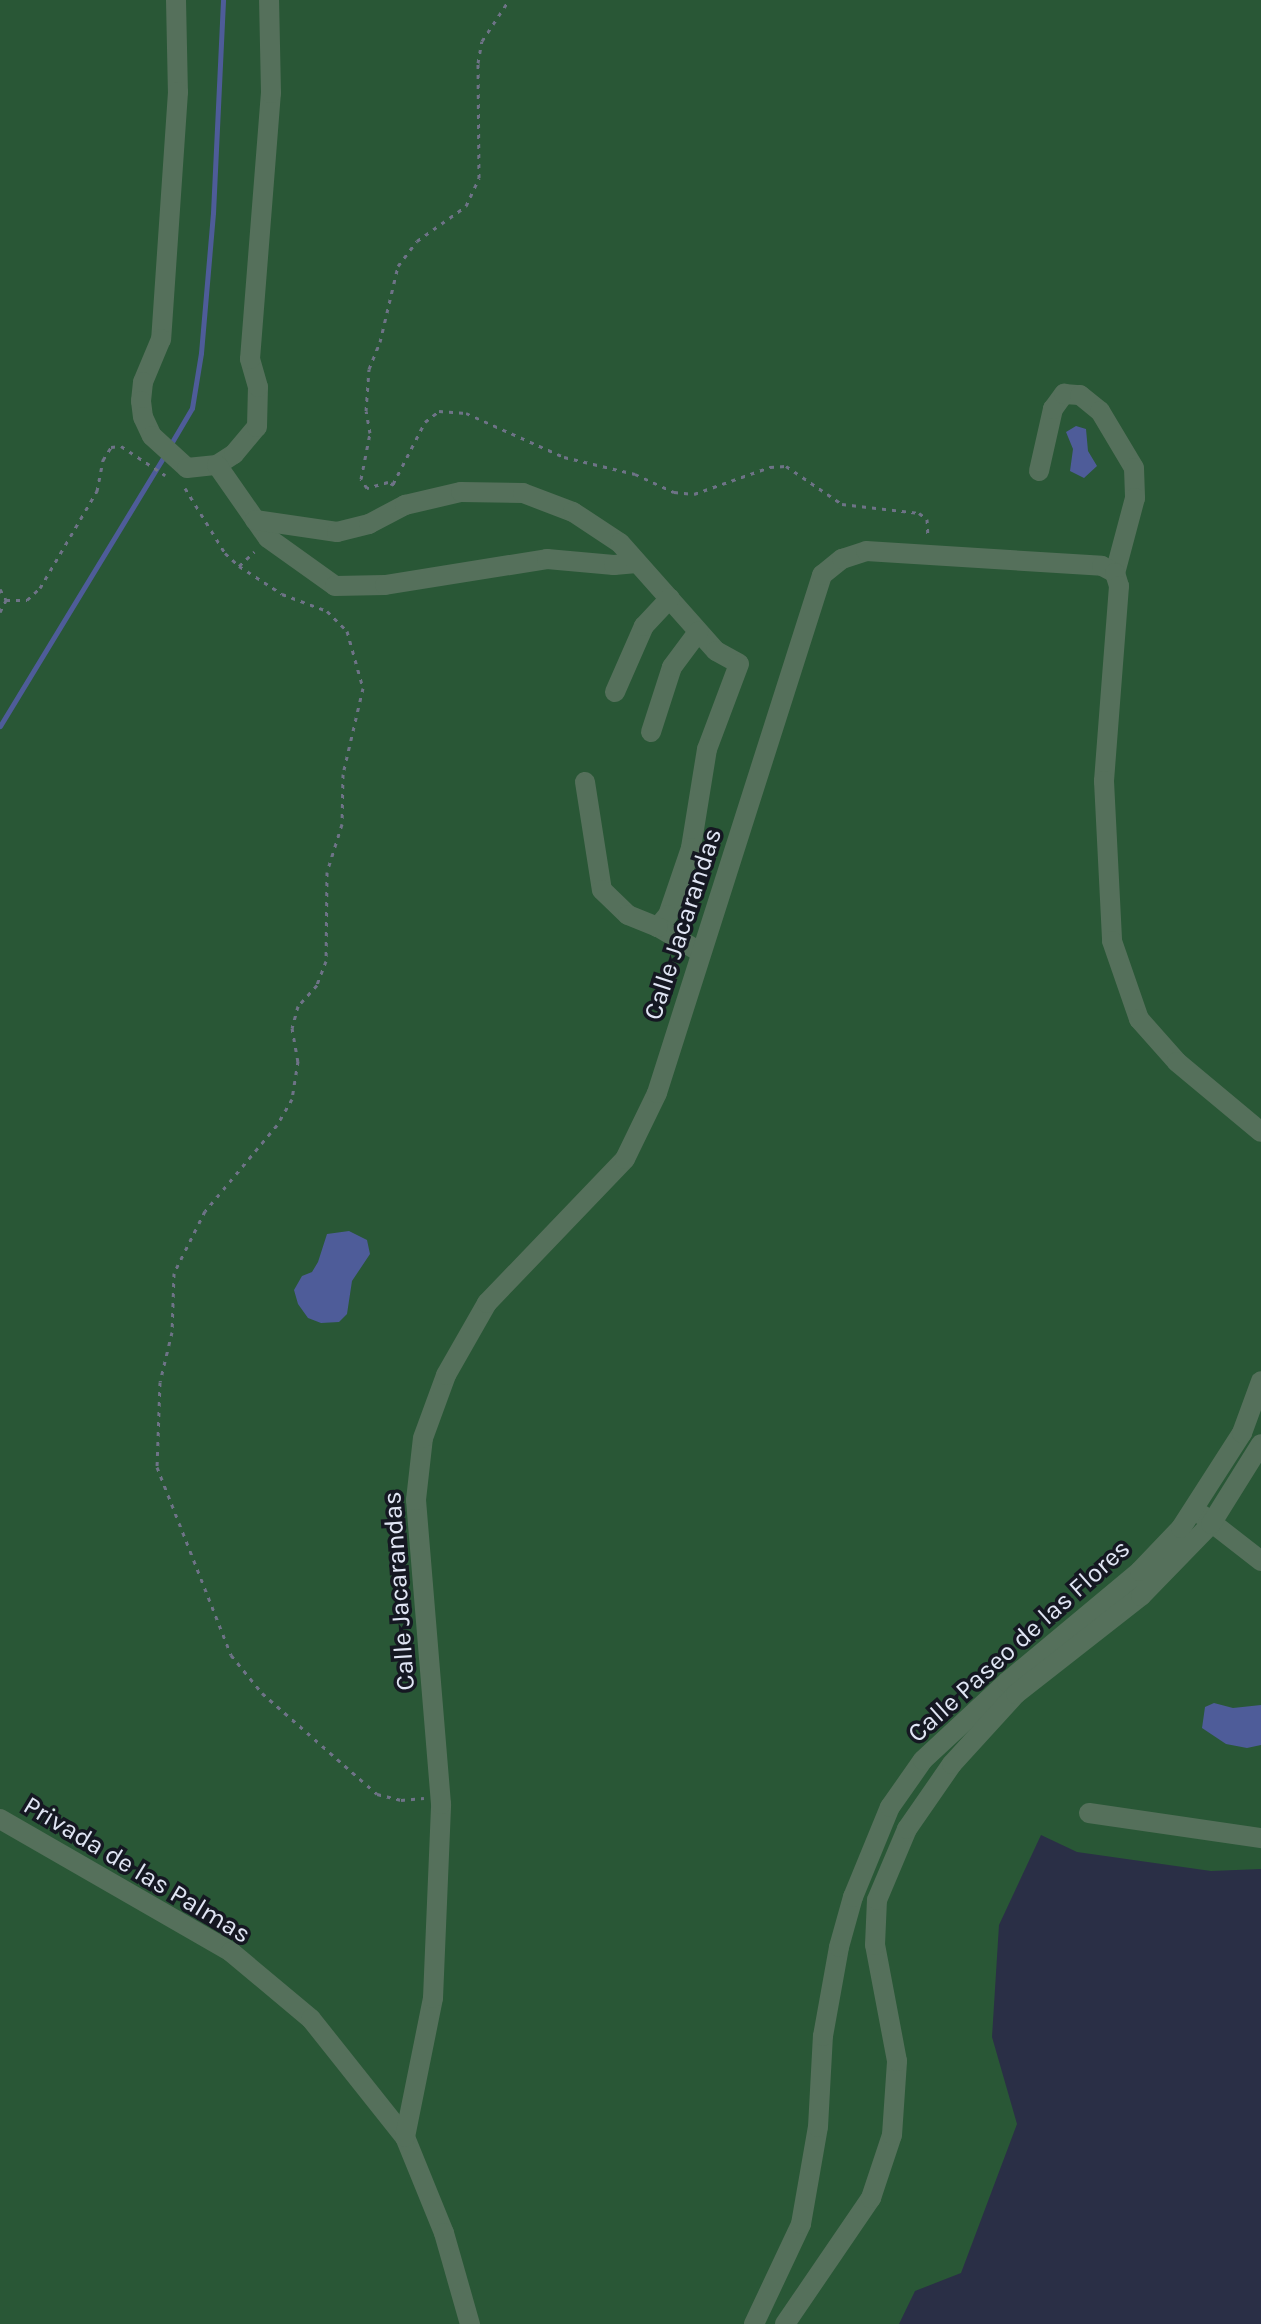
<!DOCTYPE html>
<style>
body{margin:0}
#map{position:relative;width:1261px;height:2324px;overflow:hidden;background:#2a2f46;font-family:Karla,sans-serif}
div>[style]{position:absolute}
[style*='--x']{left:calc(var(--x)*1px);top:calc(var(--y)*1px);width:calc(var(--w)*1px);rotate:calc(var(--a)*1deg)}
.green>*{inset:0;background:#295736}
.water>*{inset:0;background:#4e5c99}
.stream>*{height:5px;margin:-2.5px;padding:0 2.5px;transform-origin:2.5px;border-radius:2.5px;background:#4e5c99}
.path>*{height:3px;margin-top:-1.5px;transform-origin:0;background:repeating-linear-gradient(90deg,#6e7387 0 4px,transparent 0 10px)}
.minor>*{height:20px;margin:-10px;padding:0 10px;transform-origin:10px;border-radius:10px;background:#55705b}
span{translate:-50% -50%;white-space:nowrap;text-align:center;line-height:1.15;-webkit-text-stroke:7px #151822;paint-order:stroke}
.street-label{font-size:26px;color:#e0e5f4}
</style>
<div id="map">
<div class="green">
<i style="clip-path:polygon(0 0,1261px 0,1261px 1869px,1211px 1871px,1077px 1852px,1041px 1835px,999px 1925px,992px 2037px,1017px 2124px,961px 2273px,915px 2291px,899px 2324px,0 2324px)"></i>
</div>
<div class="water">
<i style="clip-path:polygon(1076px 426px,1086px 429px,1088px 451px,1097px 466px,1084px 478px,1070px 471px,1073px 449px,1066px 432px)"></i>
<i style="clip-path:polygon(349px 1231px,367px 1240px,370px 1254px,352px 1281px,347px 1314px,339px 1322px,321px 1323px,308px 1318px,298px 1304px,294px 1290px,302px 1276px,312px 1272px,318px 1262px,327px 1234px)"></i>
<i style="clip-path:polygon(1214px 1703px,1233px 1708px,1261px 1705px,1261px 1745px,1247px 1748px,1226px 1744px,1202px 1728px,1205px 1707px)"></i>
</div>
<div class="stream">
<i style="--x:169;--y:447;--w:45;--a:-59.5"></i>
<i style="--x:192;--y:408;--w:56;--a:-80.7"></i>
<i style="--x:201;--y:353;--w:141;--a:-85.1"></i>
<i style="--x:213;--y:213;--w:213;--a:-87.3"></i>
<i style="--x:0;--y:726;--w:316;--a:-58.7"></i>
</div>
<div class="path">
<i style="--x:393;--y:484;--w:70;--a:-62.7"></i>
<i style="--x:425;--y:422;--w:18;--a:-38"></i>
<i style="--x:439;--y:411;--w:27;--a:4"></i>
<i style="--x:466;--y:413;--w:107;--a:24.2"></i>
<i style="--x:564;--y:457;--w:73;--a:13.5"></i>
<i style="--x:635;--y:474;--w:43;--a:24.8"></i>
<i style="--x:674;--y:492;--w:20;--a:6"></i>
<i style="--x:694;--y:494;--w:81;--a:-19.6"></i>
<i style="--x:770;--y:467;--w:16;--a:-4"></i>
<i style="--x:786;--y:466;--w:68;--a:34.2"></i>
<i style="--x:842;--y:504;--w:78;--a:6.7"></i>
<i style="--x:919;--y:513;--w:10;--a:37"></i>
<i style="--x:927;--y:519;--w:18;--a:87"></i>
<i style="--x:394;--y:485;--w:7;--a:-153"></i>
<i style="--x:388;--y:482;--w:22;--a:164"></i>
<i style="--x:367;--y:488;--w:11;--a:-124"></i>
<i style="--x:361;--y:479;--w:47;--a:-78.9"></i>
<i style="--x:370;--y:433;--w:22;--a:-100"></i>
<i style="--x:366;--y:411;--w:42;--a:-85.9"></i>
<i style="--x:369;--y:369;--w:29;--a:-68"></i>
<i style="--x:380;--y:342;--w:78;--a:-76.7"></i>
<i style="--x:398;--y:266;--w:31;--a:-53"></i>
<i style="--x:417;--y:241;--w:60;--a:-35.5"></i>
<i style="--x:466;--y:206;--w:31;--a:-65"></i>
<i style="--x:479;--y:178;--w:115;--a:-90.5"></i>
<i style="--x:478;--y:63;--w:22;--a:-80"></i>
<i style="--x:482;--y:41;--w:49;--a:-56.6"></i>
<i style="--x:185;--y:488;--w:76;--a:58.4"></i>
<i style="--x:225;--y:553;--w:19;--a:43"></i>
<i style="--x:239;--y:566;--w:21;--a:-43"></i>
<i style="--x:239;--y:566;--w:51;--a:33.1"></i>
<i style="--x:282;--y:594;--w:48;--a:20.7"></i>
<i style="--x:327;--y:611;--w:28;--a:45"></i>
<i style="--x:347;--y:631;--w:59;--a:74.3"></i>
<i style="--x:363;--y:688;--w:88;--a:103.1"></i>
<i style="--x:343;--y:774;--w:50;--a:91.1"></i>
<i style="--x:342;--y:824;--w:50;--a:107.4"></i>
<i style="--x:327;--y:872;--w:89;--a:90.6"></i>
<i style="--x:326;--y:961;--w:26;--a:111"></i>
<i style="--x:317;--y:985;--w:28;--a:132"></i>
<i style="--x:298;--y:1006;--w:23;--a:105"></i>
<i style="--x:292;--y:1028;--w:34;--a:80"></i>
<i style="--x:298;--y:1061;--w:38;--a:99"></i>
<i style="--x:292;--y:1099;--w:30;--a:120"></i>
<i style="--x:277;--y:1125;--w:112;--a:129.9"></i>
<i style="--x:205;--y:1211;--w:69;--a:116.6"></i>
<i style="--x:174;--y:1273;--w:59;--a:91.9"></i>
<i style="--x:172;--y:1332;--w:51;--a:103.5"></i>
<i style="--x:160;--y:1382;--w:85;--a:92"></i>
<i style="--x:157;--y:1467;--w:202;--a:68.5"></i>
<i style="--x:231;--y:1655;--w:49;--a:50.8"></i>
<i style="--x:262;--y:1693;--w:153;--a:41.3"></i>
<i style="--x:377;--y:1794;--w:25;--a:14"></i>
<i style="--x:401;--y:1800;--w:23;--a:-5"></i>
<i style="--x:0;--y:589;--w:13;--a:61"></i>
<i style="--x:6;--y:600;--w:21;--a:0"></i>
<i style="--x:27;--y:600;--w:18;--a:-43"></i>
<i style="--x:40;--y:588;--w:113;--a:-59.6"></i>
<i style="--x:97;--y:491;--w:32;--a:-79"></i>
<i style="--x:103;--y:460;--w:15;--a:-58"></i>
<i style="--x:111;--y:447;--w:10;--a:-6"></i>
<i style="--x:121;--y:446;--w:53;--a:33.4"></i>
<i style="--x:0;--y:612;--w:13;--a:-63"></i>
</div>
<div class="minor">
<i style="--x:176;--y:0;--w:92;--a:88.8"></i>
<i style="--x:178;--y:92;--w:248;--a:93.9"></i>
<i style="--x:161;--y:339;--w:47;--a:112.7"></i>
<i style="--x:143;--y:382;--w:19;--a:96"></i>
<i style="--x:141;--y:401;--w:16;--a:83"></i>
<i style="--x:143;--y:417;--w:21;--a:65"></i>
<i style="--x:152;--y:436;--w:47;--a:42.4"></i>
<i style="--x:187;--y:468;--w:30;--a:-6"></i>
<i style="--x:217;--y:465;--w:20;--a:-33"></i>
<i style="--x:234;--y:454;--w:35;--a:-50"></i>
<i style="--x:257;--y:427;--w:40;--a:-88.6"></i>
<i style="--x:258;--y:387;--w:29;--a:-106"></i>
<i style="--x:250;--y:359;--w:267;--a:-85.5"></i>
<i style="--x:271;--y:93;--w:93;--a:-91.2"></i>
<i style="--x:217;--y:465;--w:89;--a:55.1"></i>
<i style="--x:268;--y:538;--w:82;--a:35.6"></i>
<i style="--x:335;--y:586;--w:50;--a:-1.1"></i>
<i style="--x:385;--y:585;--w:164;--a:-9.1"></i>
<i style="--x:547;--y:559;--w:67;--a:5.1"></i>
<i style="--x:614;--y:565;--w:23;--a:-5"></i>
<i style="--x:1039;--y:471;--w:64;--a:-77.3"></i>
<i style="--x:1053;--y:409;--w:19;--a:-54"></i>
<i style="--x:1064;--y:394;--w:16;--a:4"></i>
<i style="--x:1080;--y:395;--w:26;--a:39"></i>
<i style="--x:1100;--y:411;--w:66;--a:59.2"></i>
<i style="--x:1134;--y:468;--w:30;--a:88"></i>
<i style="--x:1135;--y:498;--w:78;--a:104.9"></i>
<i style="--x:255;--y:520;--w:83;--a:8.3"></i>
<i style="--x:337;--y:532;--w:33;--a:-14"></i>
<i style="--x:369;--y:524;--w:41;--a:-27.8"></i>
<i style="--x:405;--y:505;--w:57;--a:-13.1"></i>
<i style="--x:461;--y:492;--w:62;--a:0.9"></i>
<i style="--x:523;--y:493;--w:53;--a:20.8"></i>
<i style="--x:573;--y:512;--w:56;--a:33.4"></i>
<i style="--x:620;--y:543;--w:144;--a:48.4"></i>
<i style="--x:716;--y:651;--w:26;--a:29"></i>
<i style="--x:739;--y:664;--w:91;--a:110.6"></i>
<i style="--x:707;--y:749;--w:100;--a:99.2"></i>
<i style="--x:691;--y:848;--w:71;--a:108.9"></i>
<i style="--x:668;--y:915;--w:16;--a:130"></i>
<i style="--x:658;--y:927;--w:49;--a:30.8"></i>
<i style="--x:615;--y:692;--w:72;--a:-66.3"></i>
<i style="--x:644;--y:626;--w:38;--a:-47"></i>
<i style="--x:651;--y:732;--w:68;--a:-72.1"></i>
<i style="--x:672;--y:667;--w:44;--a:-53.4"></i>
<i style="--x:585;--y:782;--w:109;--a:81.1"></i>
<i style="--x:602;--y:890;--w:36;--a:44"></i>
<i style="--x:628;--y:915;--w:32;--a:22"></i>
<i style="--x:1202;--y:1515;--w:75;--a:37.9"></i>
<i style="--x:1089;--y:1813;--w:174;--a:8.3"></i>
<i style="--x:0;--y:1819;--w:267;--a:29.9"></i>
<i style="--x:231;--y:1952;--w:104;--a:39.9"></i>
<i style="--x:311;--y:2019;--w:151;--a:51.5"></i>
<i style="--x:405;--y:2137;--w:104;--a:67.9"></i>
<i style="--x:444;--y:2233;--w:95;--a:74.1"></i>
<i style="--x:405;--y:2137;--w:142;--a:-78.6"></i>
<i style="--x:433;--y:1998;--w:194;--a:-87.6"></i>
<i style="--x:441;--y:1804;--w:305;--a:-94.7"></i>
<i style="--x:416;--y:1500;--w:62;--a:-83.6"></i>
<i style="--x:423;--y:1438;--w:67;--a:-69.9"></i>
<i style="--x:446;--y:1375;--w:83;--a:-60.3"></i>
<i style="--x:487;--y:1303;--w:199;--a:-46.2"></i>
<i style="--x:625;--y:1159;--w:73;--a:-64.1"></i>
<i style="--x:657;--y:1093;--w:544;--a:-72.33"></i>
<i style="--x:822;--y:575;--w:26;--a:-39"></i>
<i style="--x:842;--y:559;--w:25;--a:-18"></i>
<i style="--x:866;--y:551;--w:236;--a:3.6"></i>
<i style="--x:1102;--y:566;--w:15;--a:28"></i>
<i style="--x:1115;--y:573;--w:14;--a:73"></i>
<i style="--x:1119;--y:586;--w:196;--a:94.4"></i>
<i style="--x:1104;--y:781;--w:160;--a:87.1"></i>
<i style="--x:1112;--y:941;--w:83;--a:70.9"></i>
<i style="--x:1139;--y:1019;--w:57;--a:48.5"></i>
<i style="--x:1177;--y:1062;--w:109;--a:39.8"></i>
<i style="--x:754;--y:2324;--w:110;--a:-64.8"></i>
<i style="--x:801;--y:2224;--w:98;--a:-80.1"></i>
<i style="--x:818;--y:2127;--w:91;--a:-86.9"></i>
<i style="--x:823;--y:2036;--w:90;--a:-79.8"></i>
<i style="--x:839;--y:1947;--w:52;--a:-74.4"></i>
<i style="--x:853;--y:1897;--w:97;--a:-67.7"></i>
<i style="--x:890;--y:1807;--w:57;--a:-54.9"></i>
<i style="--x:923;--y:1760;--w:115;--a:-42.9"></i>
<i style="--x:1007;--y:1682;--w:173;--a:-39.8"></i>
<i style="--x:1140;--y:1571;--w:59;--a:-46.4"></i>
<i style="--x:1181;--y:1528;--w:113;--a:-57.3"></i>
<i style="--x:1242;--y:1433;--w:55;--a:-69.9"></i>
<i style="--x:785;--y:2324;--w:153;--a:-55.7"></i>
<i style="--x:871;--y:2198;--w:66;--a:-71.6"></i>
<i style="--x:892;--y:2135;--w:74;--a:-86.1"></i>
<i style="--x:897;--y:2061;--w:118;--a:-100.7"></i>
<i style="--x:875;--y:1945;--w:45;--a:-87.5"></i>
<i style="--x:877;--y:1900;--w:77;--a:-67.1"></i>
<i style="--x:907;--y:1829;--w:79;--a:-55.3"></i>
<i style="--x:952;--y:1764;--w:95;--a:-47.6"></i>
<i style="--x:1016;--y:1694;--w:159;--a:-38.1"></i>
<i style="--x:1141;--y:1596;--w:100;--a:-45.8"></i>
<i style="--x:1211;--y:1524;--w:94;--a:-58"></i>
</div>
<div class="street-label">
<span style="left:683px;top:924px;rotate:-72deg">Calle Jacarandas</span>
<span style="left:399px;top:1591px;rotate:-94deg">Calle Jacarandas</span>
<span style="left:1019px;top:1641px;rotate:-42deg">Calle Paseo de las Flores</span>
<span style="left:137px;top:1870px;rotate:31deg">Privada de las Palmas</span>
</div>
</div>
